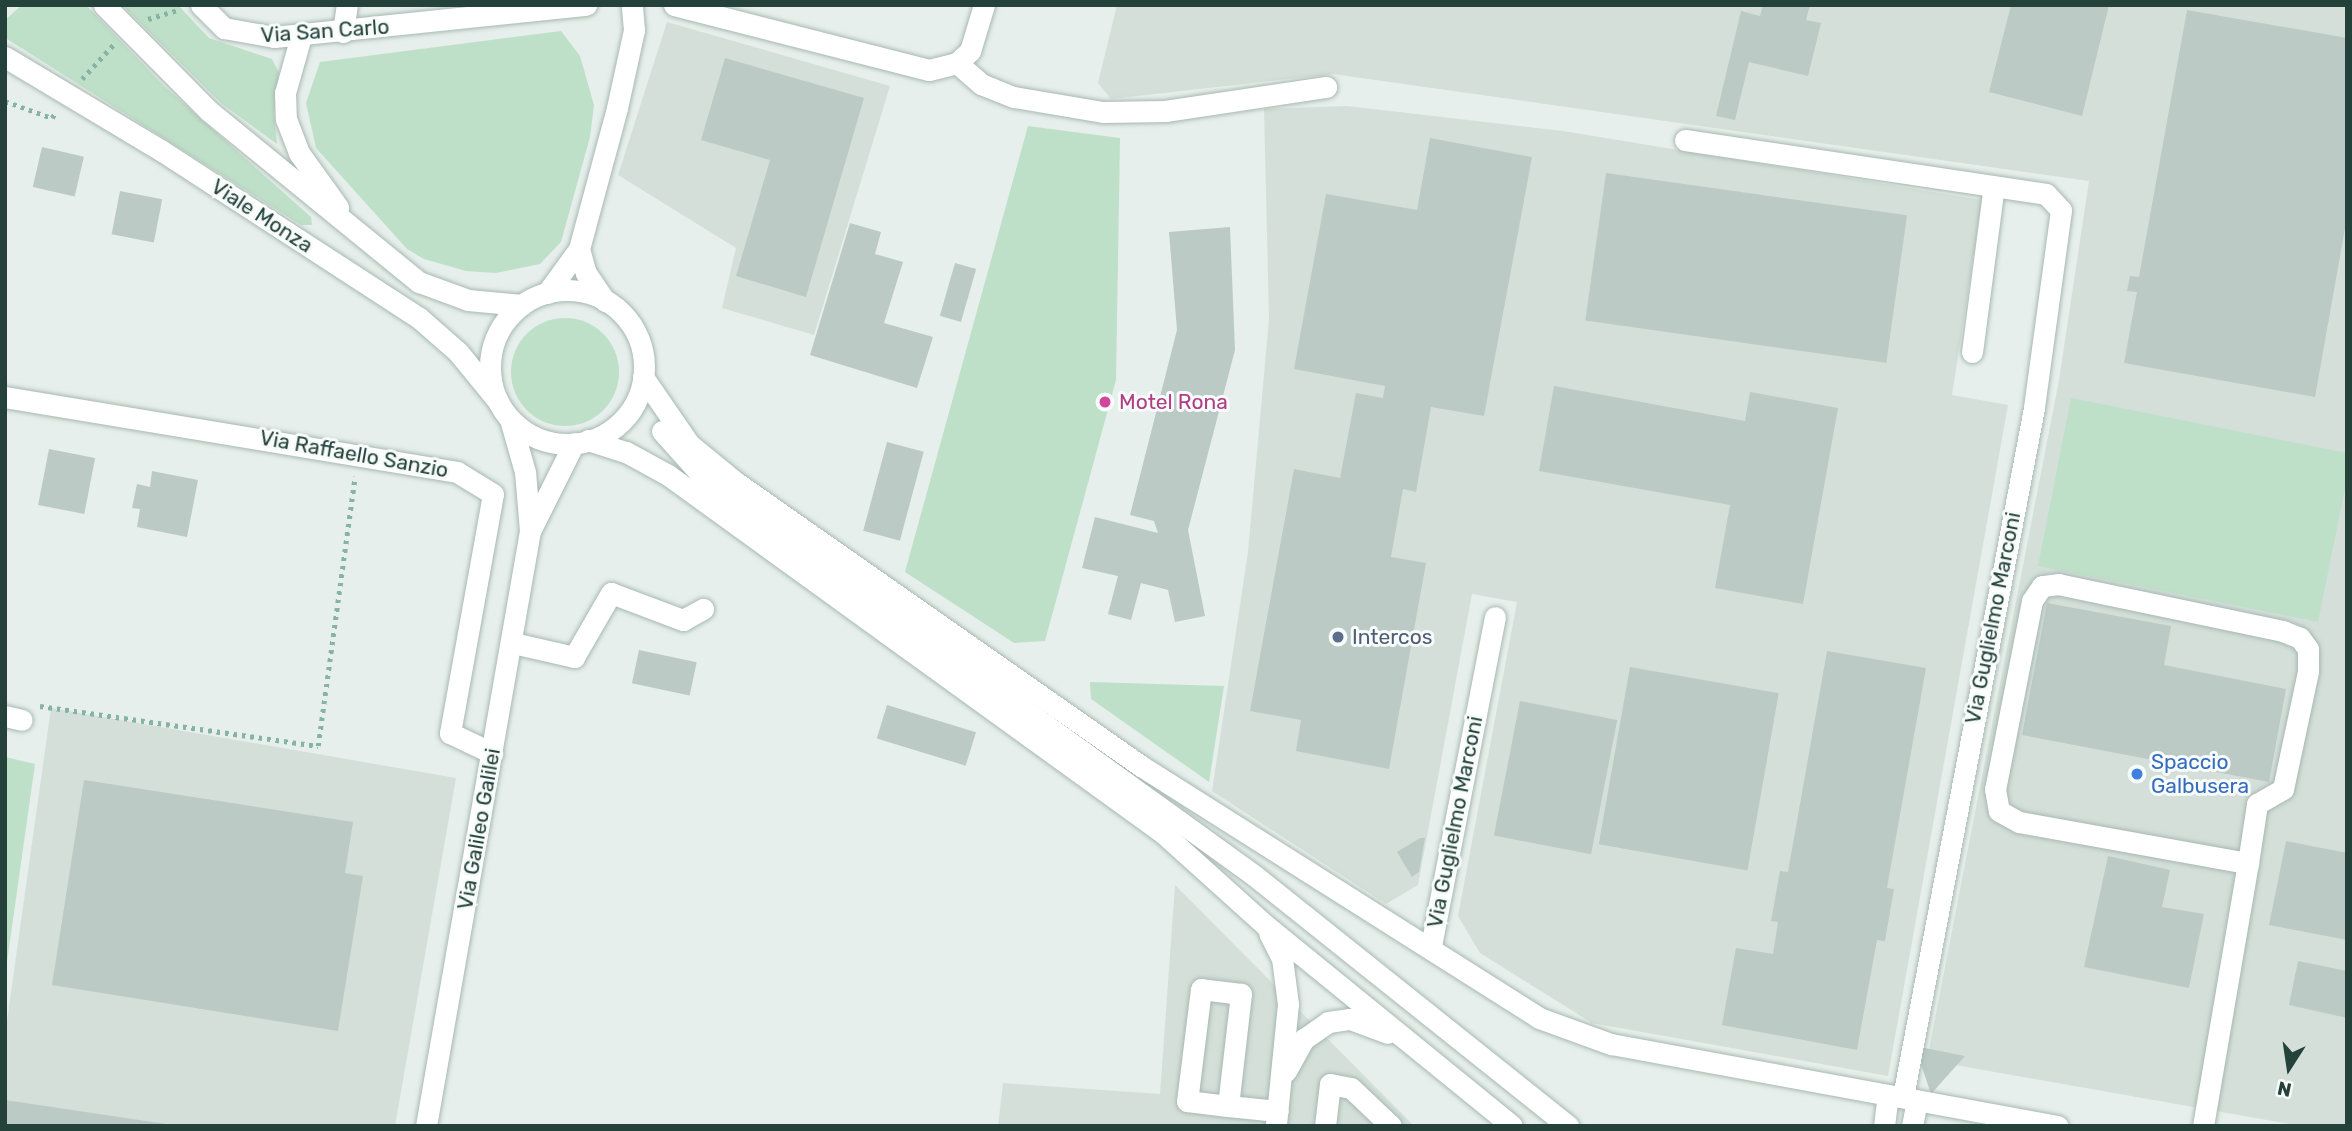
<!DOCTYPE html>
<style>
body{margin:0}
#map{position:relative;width:2352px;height:1131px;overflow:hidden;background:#e6efeb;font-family:Rubik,sans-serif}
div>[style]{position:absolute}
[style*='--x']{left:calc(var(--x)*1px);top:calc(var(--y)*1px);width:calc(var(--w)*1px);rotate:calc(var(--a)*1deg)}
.built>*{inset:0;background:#d4dfda}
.green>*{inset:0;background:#bfe0c8}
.round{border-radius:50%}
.building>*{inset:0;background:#bbcac4;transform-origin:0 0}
.path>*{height:4.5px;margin-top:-2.25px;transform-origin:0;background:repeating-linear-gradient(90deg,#86b3a5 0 3.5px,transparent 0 8.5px)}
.roads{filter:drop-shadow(0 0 2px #a8b8b2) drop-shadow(0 0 2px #a8b8b2)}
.minor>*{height:21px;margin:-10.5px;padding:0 10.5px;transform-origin:10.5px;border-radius:10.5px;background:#fff}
.minor>.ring{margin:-10.5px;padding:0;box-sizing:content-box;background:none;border:21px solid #fff;border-radius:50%}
.dots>*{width:19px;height:19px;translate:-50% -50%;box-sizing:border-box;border:4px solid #f7fbf9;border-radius:50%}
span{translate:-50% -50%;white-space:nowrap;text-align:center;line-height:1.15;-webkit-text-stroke:6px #f7fbf9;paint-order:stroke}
.street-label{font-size:21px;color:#24423a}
.hotel-label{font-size:21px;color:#b23c85}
.left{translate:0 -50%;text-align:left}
.service-label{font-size:21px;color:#4e5e75}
.shop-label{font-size:21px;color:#366cbe}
.frame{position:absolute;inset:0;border:7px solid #24423a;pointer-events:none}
.north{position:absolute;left:2254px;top:1033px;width:70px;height:70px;-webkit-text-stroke:5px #f7fbf9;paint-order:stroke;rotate:192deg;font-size:19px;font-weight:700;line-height:28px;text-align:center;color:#24423a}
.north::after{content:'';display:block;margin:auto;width:24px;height:32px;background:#24423a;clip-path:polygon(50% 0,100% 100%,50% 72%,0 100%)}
</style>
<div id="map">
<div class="built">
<i style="clip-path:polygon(1117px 5px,2347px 5px,2347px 1126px,2301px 1126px,1927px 1060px,2059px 380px,2089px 181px,1333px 74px,1111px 99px,1098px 83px)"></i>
<i style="clip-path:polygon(667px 22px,890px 86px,814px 335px,722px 308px,736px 248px,618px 175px)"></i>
<i style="clip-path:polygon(1347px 106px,1563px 131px,1982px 200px,1952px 395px,2008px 405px,1888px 1076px,1592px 1023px,1480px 953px,1458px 916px,1517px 602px,1472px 594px,1418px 885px,1386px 904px,1212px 791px,1248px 552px,1269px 319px,1264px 109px)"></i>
<i style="clip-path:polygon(51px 708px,456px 778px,395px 1126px,5px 1126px,5px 1035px)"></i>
<i style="clip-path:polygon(1175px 885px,1414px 1126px,998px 1126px,1003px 1083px,1160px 1094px)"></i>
</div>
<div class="green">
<i style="clip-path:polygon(22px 5px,86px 5px,164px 86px,311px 217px,312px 225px,301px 225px,7px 39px,5px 20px)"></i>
<i style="clip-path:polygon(122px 5px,178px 5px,209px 38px,272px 59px,279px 73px,274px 113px,277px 144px,221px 103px)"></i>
<i style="clip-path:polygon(561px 31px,580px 56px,594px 105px,590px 137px,561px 242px,540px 264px,496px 273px,466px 271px,424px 259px,407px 249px,316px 148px,306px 103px,320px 62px)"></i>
<i style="clip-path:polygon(1028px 126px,1120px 138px,1116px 380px,1045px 641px,1014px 643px,905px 572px)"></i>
<i class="round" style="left:511px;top:318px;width:108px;height:108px"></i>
<i style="clip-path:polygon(2071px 398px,2347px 453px,2347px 479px,2318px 622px,2038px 566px)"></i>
<i style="clip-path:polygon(1090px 682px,1224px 686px,1209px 782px,1091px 699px)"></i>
<i style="clip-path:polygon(5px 757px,35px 764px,5px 976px)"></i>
</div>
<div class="building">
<i style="clip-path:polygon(1763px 5px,1810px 5px,1806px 20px,1821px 23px,1808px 76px,1749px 62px,1735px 120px,1716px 116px,1741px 11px,1760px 16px)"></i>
<i style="clip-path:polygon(2011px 5px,2109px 5px,2082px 116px,1989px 92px)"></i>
<i style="clip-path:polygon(2187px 10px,2347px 38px,2347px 217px,2315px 397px,2124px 363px,2137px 292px,2127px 291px,2130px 276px,2139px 277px)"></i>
<i style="clip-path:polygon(725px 58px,864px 98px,806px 297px,736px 276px,770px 160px,701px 140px)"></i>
<i style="clip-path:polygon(1430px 138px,1532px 157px,1484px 416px,1431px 407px,1416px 492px,1403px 489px,1391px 557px,1426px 563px,1389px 769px,1296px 751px,1301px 720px,1250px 711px,1294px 469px,1340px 478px,1356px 393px,1383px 398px,1385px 386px,1294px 369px,1326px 194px,1417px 210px)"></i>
<i style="left:42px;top:147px;width:43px;height:41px;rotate:13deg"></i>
<i style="left:1606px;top:173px;width:304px;height:149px;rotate:8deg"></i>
<i style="left:120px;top:191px;width:43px;height:44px;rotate:11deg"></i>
<i style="clip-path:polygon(850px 223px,881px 232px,875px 254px,903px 262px,884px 323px,933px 337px,917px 388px,810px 355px)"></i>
<i style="clip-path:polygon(1230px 227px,1235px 350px,1188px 530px,1205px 616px,1175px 622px,1168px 590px,1141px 583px,1131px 620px,1108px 614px,1118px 576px,1082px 568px,1095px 517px,1158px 533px,1154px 521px,1130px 515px,1177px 330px,1169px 232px)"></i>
<i style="left:955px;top:263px;width:22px;height:55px;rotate:16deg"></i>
<i style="clip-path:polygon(1554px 386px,1745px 421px,1750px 392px,1838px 408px,1803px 604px,1715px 588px,1730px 505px,1539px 471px)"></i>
<i style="left:887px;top:442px;width:38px;height:92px;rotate:15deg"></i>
<i style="left:49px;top:449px;width:47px;height:57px;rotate:11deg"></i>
<i style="clip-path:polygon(152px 471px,198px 480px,187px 537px,137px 527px,140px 509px,132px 508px,137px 484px,150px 487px)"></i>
<i style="clip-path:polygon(2047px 603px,2171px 626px,2164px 665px,2286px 689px,2269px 782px,2022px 735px)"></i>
<i style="left:639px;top:650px;width:59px;height:34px;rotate:12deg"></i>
<i style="clip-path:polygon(1827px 651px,1926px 668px,1887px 888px,1894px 889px,1885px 941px,1877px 940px,1857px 1050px,1722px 1025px,1736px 948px,1773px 954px,1778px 922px,1771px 921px,1780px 871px,1788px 872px)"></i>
<i style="left:1630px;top:667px;width:151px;height:180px;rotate:10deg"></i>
<i style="left:1520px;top:701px;width:99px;height:137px;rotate:11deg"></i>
<i style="left:887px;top:705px;width:93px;height:35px;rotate:17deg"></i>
<i style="clip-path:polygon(84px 780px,353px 822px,345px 873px,363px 876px,338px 1031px,52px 985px)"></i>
<i style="clip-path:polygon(1420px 838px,1425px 838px,1419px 872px,1412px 877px,1397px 852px)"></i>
<i style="clip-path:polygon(2286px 841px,2347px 853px,2347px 940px,2269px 925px)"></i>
<i style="clip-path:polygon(2108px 856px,2170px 870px,2162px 907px,2204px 914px,2189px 988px,2084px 967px)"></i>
<i style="clip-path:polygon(2298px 961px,2347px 971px,2347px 1018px,2289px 1005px)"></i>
<i style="clip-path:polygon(1915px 1046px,1965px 1056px,1931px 1094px)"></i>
<i style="clip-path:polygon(5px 1100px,166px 1124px,166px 1126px,5px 1126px)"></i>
</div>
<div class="path">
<i style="--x:148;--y:19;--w:34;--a:-17"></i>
<i style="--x:82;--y:79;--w:47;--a:-47.6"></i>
<i style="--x:5;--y:101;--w:50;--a:19.9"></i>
<i style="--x:52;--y:118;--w:6;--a:-59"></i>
<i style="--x:40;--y:706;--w:281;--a:8.2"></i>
<i style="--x:318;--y:746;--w:272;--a:-82.2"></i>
</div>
<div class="roads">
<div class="minor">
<i style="--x:104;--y:5;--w:149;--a:45.3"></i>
<i style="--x:209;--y:111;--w:271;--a:39.2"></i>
<i style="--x:419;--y:282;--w:52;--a:20.2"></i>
<i style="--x:468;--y:300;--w:54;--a:5.3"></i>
<i style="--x:201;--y:5;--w:33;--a:45"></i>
<i style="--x:224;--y:28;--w:51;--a:10.2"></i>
<i style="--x:274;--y:37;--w:314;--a:-5.9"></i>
<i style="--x:674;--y:5;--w:263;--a:14.3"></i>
<i style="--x:929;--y:70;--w:29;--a:-14"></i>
<i style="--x:957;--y:63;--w:18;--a:-43"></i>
<i style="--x:970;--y:51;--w:48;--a:-73.1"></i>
<i style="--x:343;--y:32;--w:27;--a:-82"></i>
<i style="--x:301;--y:36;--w:59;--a:105.7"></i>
<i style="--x:285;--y:93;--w:26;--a:88"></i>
<i style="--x:286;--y:119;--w:36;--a:69"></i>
<i style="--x:299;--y:153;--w:67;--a:54.2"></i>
<i style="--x:5;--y:57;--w:183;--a:30.9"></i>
<i style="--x:162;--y:151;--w:305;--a:33"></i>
<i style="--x:418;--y:317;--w:53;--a:41.2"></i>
<i style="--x:458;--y:352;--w:63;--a:50.8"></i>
<i style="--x:957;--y:63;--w:32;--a:41"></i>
<i style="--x:981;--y:84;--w:35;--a:22"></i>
<i style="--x:1014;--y:97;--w:90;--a:9.6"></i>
<i style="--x:1103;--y:112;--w:62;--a:-0.9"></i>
<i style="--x:1165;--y:111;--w:163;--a:-8.5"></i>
<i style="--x:1685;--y:140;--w:365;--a:8.5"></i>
<i style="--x:2046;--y:194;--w:22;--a:47"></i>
<i style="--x:2061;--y:210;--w:200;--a:97.8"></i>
<i style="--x:2034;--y:408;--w:701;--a:100.77"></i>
<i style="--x:579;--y:249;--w:25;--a:74"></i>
<i style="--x:586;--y:273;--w:34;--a:56"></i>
<i class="ring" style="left:490px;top:290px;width:133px;height:133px"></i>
<i style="--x:547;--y:293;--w:54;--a:-54"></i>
<i style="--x:579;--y:249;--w:146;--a:-74.9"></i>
<i style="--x:617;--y:108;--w:80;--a:-77.7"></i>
<i style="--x:634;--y:30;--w:25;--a:-95"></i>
<i style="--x:1972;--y:352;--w:167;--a:-82.5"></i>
<i style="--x:643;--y:377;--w:81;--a:55.5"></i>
<i style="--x:689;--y:444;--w:58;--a:39.4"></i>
<i style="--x:734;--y:481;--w:497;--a:35"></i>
<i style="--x:1141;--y:766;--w:471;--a:32.3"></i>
<i style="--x:1539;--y:1018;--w:77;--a:19.9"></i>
<i style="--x:1611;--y:1044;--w:454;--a:10.4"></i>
<i style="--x:5;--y:397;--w:458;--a:9.4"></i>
<i style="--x:457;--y:472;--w:42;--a:31.4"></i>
<i style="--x:493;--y:494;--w:243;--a:100.2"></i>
<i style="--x:450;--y:733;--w:47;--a:25.5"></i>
<i style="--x:662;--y:431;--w:64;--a:48.1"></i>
<i style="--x:705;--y:479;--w:678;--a:35.82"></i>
<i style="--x:1255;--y:876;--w:401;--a:38.6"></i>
<i style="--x:588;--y:440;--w:40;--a:18"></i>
<i style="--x:626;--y:452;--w:48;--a:28.7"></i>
<i style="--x:668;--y:475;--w:611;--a:35.88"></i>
<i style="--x:1163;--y:833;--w:137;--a:42"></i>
<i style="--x:1265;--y:925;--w:318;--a:39.1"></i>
<i style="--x:531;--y:529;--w:96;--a:-63.4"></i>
<i style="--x:513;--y:643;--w:63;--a:12.9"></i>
<i style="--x:574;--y:657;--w:74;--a:-60"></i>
<i style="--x:611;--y:593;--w:77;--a:20.6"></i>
<i style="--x:683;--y:620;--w:23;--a:-29"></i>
<i style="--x:5;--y:716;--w:17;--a:13"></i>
<i style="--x:1269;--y:933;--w:28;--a:63"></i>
<i style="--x:1282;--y:958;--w:46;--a:82.6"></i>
<i style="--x:1288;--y:1004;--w:121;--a:95.7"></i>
<i style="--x:1431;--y:946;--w:335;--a:-79"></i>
<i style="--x:1286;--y:1071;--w:37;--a:-61"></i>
<i style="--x:1304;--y:1039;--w:29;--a:-35"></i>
<i style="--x:1328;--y:1022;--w:22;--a:-8"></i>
<i style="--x:1350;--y:1019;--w:40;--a:20.2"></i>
<i style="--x:1228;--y:1106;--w:113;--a:-83.4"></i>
<i style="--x:1241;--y:994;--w:40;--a:-172.9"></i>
<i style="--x:1201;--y:989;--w:113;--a:97.1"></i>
<i style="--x:1187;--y:1101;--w:41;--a:7"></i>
<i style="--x:1228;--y:1106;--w:50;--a:5.7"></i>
<i style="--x:426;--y:1126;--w:604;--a:-80.09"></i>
<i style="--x:530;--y:531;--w:59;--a:-94.8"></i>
<i style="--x:525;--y:472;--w:55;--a:-105.8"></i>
<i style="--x:1325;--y:1126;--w:42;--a:-83.2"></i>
<i style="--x:1330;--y:1084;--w:21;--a:11"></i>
<i style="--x:1351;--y:1088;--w:55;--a:43.5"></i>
<i style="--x:1884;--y:1126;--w:31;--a:-83"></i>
<i style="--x:1912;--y:1126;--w:26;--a:-79"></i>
<i style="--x:2203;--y:1126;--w:267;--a:-80.3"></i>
<i style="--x:2248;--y:863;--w:60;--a:-81.3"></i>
<i style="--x:2257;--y:804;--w:30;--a:-30"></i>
<i style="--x:2283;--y:789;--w:121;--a:-78"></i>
<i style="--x:2308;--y:671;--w:22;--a:-90"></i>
<i style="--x:2308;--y:649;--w:14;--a:-126"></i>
<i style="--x:2300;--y:638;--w:18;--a:-158"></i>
<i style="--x:2283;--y:631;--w:229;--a:-168.2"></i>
<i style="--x:2059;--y:584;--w:17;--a:173"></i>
<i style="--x:2042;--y:586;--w:18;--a:124"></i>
<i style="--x:2032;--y:601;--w:192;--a:101.1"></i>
<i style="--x:1995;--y:789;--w:22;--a:80"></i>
<i style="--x:1999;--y:811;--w:23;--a:29"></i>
<i style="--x:2019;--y:822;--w:233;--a:10.2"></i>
</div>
</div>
<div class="dots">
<i style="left:1105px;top:402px;background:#d1479c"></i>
<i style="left:1338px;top:637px;background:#5c6f8a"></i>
<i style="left:2137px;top:774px;background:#3f7fe0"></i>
</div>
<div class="street-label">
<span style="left:325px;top:31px;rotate:-4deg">Via San Carlo</span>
<span style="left:262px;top:216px;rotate:33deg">Viale Monza</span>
<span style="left:354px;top:454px;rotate:10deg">Via Raffaello Sanzio</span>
<span style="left:1993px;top:618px;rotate:-79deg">Via Guglielmo Marconi</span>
<span style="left:1455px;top:822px;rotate:-79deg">Via Guglielmo Marconi</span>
<span style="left:479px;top:829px;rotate:-80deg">Via Galileo Galilei</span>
</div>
<div class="hotel-label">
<span class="left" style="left:1119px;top:402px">Motel Rona</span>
</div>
<div class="service-label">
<span class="left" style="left:1352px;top:637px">Intercos</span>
</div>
<div class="shop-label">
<span class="left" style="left:2151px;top:774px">Spaccio<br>Galbusera</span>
</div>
<div class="frame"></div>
<div class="north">N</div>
</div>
